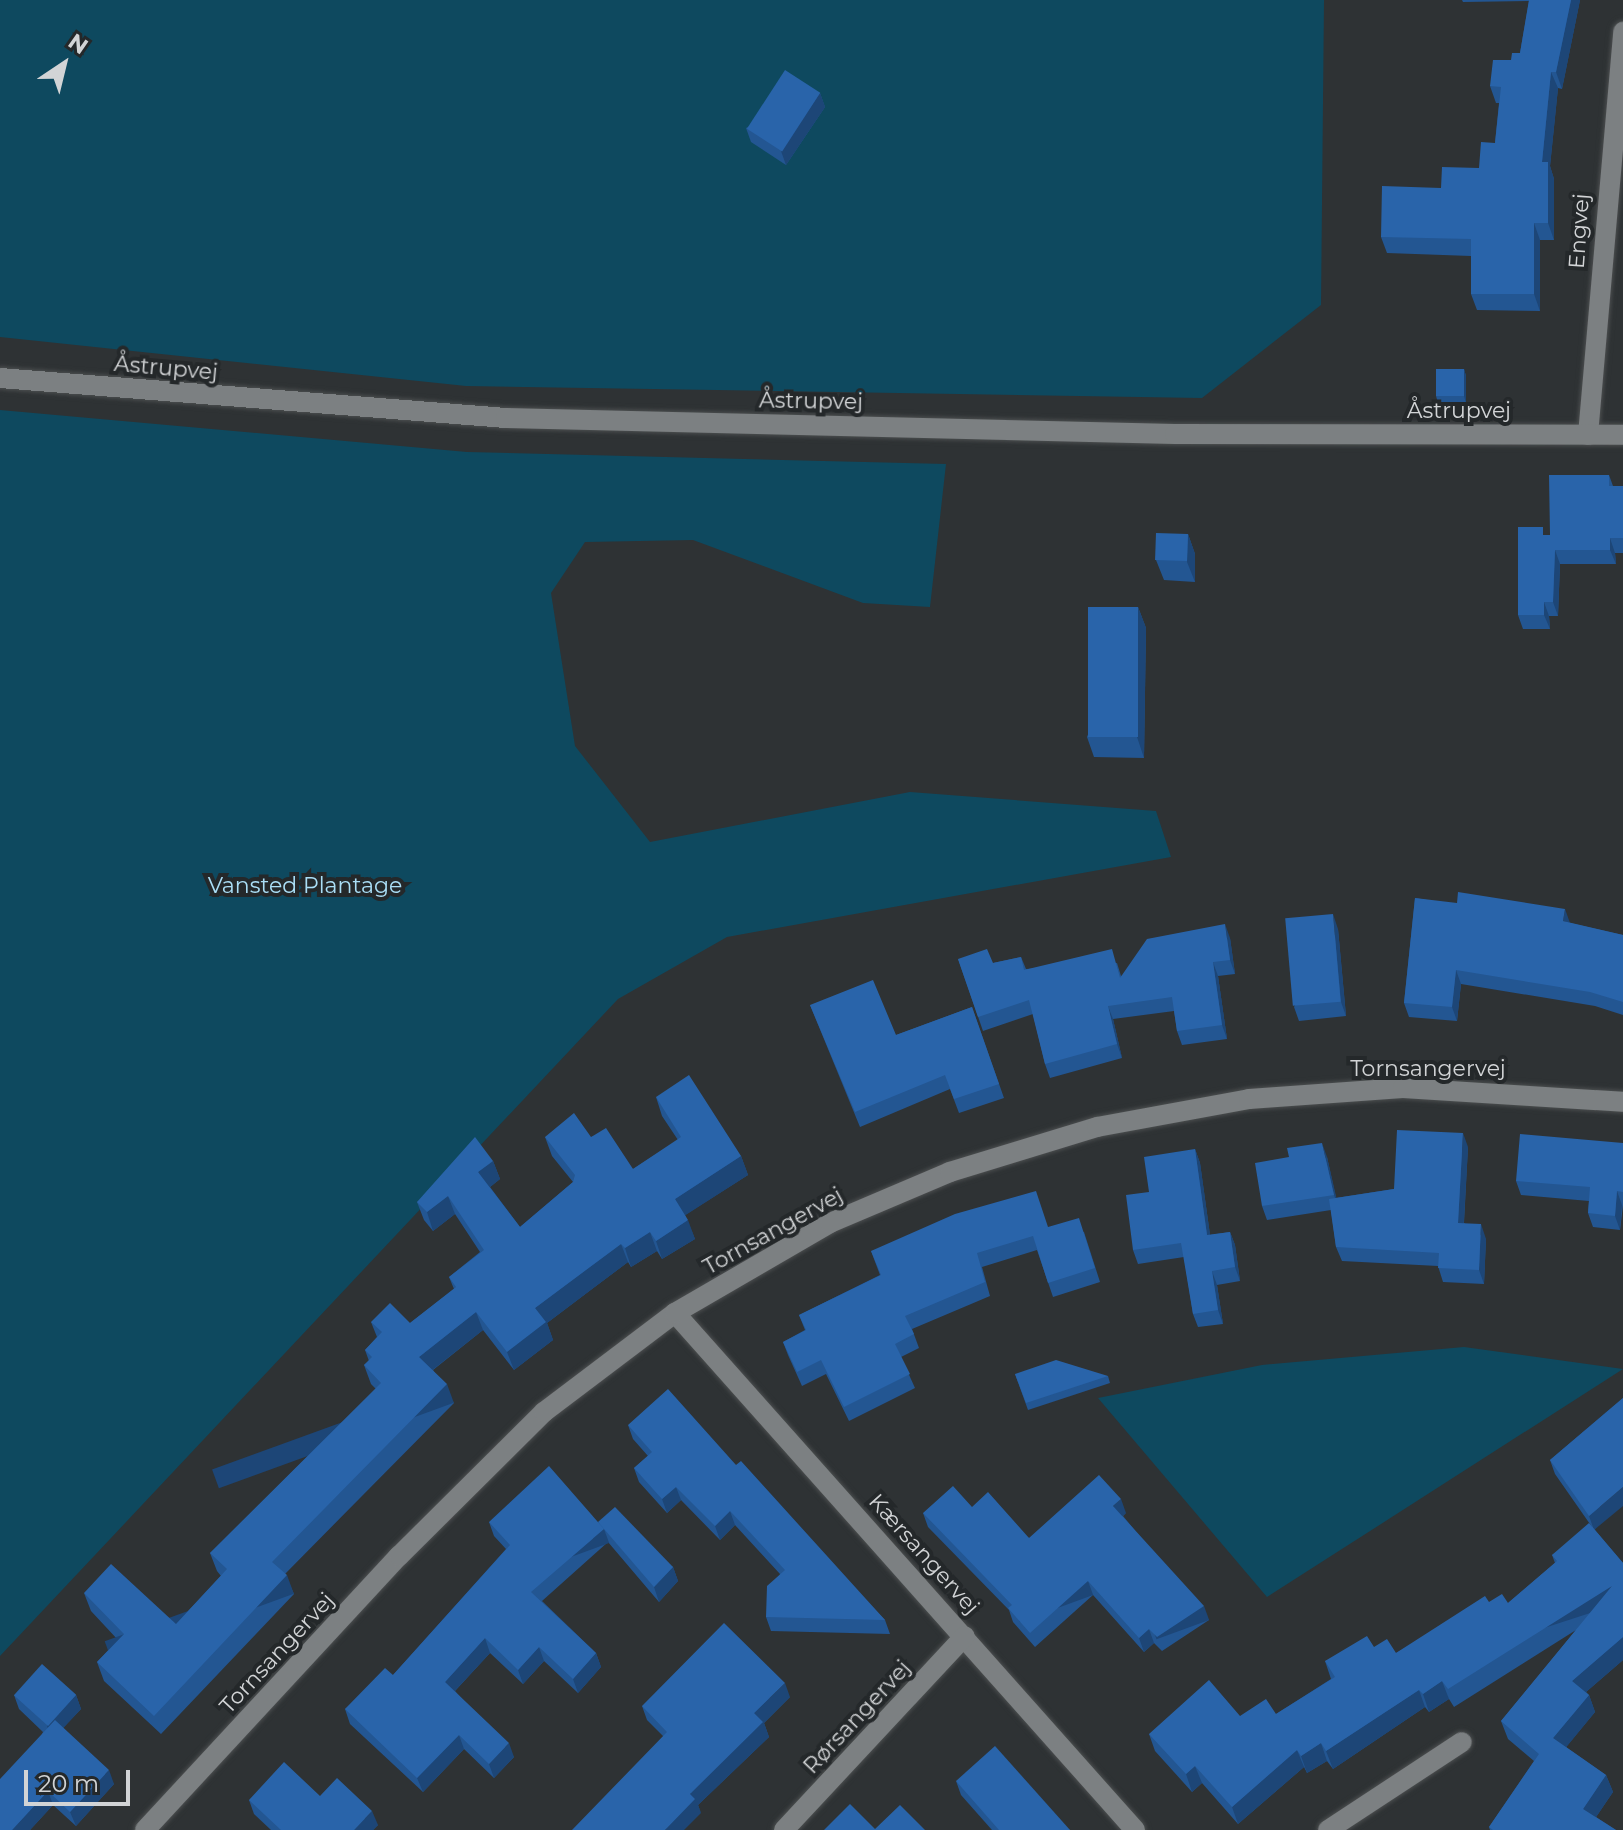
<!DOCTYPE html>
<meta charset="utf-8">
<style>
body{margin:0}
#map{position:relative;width:1623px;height:1830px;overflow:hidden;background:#2e3234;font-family:Montserrat,sans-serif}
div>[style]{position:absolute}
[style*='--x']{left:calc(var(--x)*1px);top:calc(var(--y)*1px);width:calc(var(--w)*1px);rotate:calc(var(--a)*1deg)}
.green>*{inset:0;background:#0e495f}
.roads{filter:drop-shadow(0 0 2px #4b4e4f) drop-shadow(0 0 2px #4b4e4f)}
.street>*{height:20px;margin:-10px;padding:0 10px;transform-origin:10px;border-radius:10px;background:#7c8082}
.secondary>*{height:20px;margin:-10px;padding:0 10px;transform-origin:10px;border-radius:10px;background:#7c8082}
.wall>*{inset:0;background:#235692}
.shaded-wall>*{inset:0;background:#1d4677;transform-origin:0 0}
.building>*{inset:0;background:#2964aa;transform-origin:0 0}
span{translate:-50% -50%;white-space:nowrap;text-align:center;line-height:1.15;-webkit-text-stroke:8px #24282a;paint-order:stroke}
.street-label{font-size:22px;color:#d2d4d6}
.park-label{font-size:22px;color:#aadef6}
.north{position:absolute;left:24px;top:24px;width:80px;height:80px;-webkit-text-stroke:6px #24282a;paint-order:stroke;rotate:35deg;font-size:22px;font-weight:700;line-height:32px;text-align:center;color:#d2d4d6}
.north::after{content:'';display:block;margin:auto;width:28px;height:36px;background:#d2d4d6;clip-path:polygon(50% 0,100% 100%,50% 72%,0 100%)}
.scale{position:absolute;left:24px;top:1770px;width:106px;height:36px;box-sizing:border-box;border:4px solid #d2d4d6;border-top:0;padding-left:10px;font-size:24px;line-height:28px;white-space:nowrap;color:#d2d4d6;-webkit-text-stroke:6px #24282a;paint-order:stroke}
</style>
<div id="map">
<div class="green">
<i style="clip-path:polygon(0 0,1324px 0,1321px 305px,1202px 398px,466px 386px,0 337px)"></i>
<i style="clip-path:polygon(0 410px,467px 452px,946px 464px,930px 607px,863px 603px,693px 540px,585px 542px,551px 593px,575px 746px,650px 842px,910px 792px,1156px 811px,1171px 857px,727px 937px,618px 999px,0 1656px)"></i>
<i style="clip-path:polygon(1464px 1347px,1623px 1369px,1267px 1597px,1098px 1398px,1262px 1365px)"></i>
</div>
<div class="roads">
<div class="street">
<i style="--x:1588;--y:435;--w:405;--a:-85"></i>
<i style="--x:675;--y:1313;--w:692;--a:48.34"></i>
<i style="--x:145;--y:1830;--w:374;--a:-47.2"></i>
<i style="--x:399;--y:1556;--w:204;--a:-44.8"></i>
<i style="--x:544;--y:1412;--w:164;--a:-37.1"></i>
<i style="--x:675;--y:1313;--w:179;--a:-30.1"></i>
<i style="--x:830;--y:1223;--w:130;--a:-23"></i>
<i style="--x:950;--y:1172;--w:154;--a:-17"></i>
<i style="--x:1097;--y:1127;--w:155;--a:-10.4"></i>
<i style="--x:1249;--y:1099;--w:154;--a:-4.1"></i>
<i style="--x:1403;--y:1088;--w:220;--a:3.6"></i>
<i style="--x:784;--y:1830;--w:265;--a:-47"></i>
<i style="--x:1328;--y:1830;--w:160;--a:-33.3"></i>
</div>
<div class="secondary">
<i style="--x:0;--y:378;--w:508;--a:4.52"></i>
<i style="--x:506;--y:418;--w:669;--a:1.37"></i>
<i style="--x:1175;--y:434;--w:448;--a:0.1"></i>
</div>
</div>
<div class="wall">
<i style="clip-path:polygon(1462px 0,1580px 0,1562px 89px,1558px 88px,1550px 166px,1554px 179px,1554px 240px,1540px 240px,1540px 311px,1477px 310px,1471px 294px,1471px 256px,1387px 253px,1381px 237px,1441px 188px,1479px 168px,1495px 143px,1499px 103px,1496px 103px,1490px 86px,1511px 60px,1520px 53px,1529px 1px,1463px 2px)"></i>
<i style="clip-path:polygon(820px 93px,825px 107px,786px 165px,751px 142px,746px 128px)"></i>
<i style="clip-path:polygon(1464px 369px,1466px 376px,1466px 403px,1438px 403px,1436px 396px)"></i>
<i style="clip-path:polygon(1609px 475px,1613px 486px,1623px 486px,1623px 553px,1615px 553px,1616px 564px,1560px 564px,1558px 616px,1549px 616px,1550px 629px,1523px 629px,1518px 615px,1546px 535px,1550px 535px)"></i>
<i style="clip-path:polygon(1188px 534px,1195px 554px,1195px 582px,1164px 580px,1156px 560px)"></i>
<i style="clip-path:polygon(1138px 607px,1146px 628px,1144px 758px,1094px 757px,1087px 737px)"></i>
<i style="clip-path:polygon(1415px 898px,1570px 923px,1623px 935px,1623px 1015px,1595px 1006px,1461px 984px,1457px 1021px,1409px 1017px,1404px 1003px)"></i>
<i style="clip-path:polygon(1338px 929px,1346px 1016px,1299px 1021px,1294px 1007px)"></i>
<i style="clip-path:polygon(1230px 938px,1235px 974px,1218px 976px,1227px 1039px,1182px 1045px,1177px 1031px,1174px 1011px,1113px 1019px,1122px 1058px,1050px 1078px,1045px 1064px,1033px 1014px,983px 1031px,958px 959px,993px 963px,1021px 957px,1026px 969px,1117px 963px,1121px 976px)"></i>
<i style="clip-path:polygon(810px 1005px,896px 1035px,972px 1007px,1004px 1098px,959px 1113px,950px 1089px,860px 1127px)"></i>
<i style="clip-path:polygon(656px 1097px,741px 1156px,748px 1175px,685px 1215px,695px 1239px,662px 1259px,657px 1251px,631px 1267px,628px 1262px,547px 1323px,553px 1340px,514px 1370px,483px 1330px,433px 1370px,454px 1403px,285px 1574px,294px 1594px,161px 1734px,104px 1681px,97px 1662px,118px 1640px,91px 1611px,84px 1593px,176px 1624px,221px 1576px,217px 1571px,210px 1553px,376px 1389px,371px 1384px,364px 1365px,369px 1361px,365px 1350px,377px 1337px,371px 1322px,410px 1323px,454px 1289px,449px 1277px,480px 1252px,455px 1214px,433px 1231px,424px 1220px,417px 1202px,493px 1161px,500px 1179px,490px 1187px,520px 1227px,573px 1182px,552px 1156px,545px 1137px,591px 1137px,633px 1169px,678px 1140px,662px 1116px)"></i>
<i style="clip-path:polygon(1623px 1143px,1623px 1205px,1620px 1230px,1593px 1227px,1588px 1213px,1589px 1201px,1521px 1195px,1516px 1181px)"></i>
<i style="clip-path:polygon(1468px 1147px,1464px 1223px,1486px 1239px,1484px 1284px,1443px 1282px,1438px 1266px,1342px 1261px,1336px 1247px,1331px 1210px,1267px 1220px,1262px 1206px,1327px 1157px,1336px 1198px,1394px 1189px)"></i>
<i style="clip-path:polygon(1195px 1149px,1200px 1163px,1210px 1235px,1230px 1232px,1235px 1245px,1240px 1281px,1217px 1285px,1223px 1324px,1198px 1327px,1193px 1314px,1184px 1257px,1138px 1264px,1133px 1250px,1149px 1192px)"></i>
<i style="clip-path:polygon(1049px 1227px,1084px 1232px,1100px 1282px,1053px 1297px,1037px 1250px,982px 1267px,990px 1296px,912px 1329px,919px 1348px,901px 1357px,915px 1388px,849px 1421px,826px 1374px,802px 1386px,788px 1355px,783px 1342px,805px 1330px,799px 1315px,880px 1275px,871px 1251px)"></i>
<i style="clip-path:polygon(1015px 1374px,1108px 1376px,1110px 1383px,1028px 1410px)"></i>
<i style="clip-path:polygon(1623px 1398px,1595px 1530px,1623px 1563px,1623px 1660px,1586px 1692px,1589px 1695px,1595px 1712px,1566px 1747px,1606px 1775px,1613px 1792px,1596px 1817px,1616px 1830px,1490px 1830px,1489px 1827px,1534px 1761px,1508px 1739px,1501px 1721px,1576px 1630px,1454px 1707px,1449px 1699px,1429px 1712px,1425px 1707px,1333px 1769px,1327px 1761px,1307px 1773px,1304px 1767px,1238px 1824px,1202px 1783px,1192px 1792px,1155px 1751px,1149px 1734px,1240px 1716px,1276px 1714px,1331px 1679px,1325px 1661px,1374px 1647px,1396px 1653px,1489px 1602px,1508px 1603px,1555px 1563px,1552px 1555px,1592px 1527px,1555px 1474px,1550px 1460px)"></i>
<i style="clip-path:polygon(628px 1425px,736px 1465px,885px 1620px,890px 1634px,771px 1631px,766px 1617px,780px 1574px,735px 1525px,720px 1540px,681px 1500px,667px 1513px,639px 1482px,634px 1468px,648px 1456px,633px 1439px)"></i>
<i style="clip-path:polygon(972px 1507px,1029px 1538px,1126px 1513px,1123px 1516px,1209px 1620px,1162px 1651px,1154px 1643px,1144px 1652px,1093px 1595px,1035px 1647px,1013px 1622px,1009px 1610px,928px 1527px,923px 1513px)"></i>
<i style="clip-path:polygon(489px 1522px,598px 1522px,673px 1567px,678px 1581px,659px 1602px,608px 1542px,542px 1601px,596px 1653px,601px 1667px,578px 1693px,544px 1661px,523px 1684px,490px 1653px,455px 1691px,514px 1757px,494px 1778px,464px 1749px,423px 1792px,350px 1724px,345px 1709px,393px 1675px,506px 1549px,494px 1536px)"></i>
<i style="clip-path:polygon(14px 1695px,76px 1695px,81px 1709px,63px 1728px,114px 1784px,76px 1826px,53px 1805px,30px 1830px,0 1830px,43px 1732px,19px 1709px)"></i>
<i style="clip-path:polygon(790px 1697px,764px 1723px,769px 1737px,698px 1805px,701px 1813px,663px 1736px,647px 1720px,642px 1706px)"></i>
<i style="clip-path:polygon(956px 1781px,1070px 1830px,992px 1830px,961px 1795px)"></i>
<i style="clip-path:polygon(320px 1796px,378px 1825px,373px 1830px,271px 1830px,254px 1814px,249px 1800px)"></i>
</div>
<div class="shaded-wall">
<i style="clip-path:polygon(1571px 0,1580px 0,1562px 89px,1556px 72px)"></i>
<i style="clip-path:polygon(1551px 72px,1558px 88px,1550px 166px,1554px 179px,1554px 240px,1548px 223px,1542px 162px)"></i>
<i style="clip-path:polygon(820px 93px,825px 107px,786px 165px,781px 151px)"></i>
<i style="clip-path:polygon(1534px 223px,1540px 240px,1540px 311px,1534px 294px)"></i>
<i style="clip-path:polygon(1464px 369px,1466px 376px,1466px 403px,1464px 396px)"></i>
<i style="clip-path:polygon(1188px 534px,1195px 554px,1195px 582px,1187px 562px)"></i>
<i style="clip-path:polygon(1610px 538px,1615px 553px,1616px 564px,1610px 550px)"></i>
<i style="clip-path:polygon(1555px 550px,1560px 564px,1558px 616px,1553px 602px)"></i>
<i style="clip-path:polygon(1544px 602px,1549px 616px,1550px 629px,1544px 615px)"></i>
<i style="clip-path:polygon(1138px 607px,1146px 628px,1144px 758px,1137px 737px)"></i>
<i style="clip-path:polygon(1565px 909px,1570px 923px,1563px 921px)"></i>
<i style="clip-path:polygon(1333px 914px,1338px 929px,1346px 1016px,1341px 1002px)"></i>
<i style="clip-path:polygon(1225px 924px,1230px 938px,1235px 974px,1230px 960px)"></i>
<i style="clip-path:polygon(1213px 962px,1218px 976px,1227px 1039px,1222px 1025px)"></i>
<i style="clip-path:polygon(1456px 970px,1461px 984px,1457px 1021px,1452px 1007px)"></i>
<i style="clip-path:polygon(1108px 1006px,1113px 1019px,1122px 1058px,1117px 1044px)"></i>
<i style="clip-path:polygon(1463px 1133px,1468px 1147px,1463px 1237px,1458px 1223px)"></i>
<i style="clip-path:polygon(1322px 1143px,1327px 1157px,1339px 1209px,1334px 1195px)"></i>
<i style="clip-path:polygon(1195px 1149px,1200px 1163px,1212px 1249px,1207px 1235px)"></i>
<i style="clip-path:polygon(741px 1156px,748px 1175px,681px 1218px,675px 1199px)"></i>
<i style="clip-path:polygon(493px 1161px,500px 1179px,485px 1191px,478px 1172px)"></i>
<i style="clip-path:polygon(1617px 1191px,1622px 1205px,1620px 1230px,1615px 1216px)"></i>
<i style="clip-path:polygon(448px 1196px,455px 1214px,433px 1231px,427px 1212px)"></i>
<i style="clip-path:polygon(688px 1220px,695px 1239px,662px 1259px,656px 1241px)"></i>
<i style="clip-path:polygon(1481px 1224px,1486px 1239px,1484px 1284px,1479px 1270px)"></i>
<i style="clip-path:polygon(650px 1232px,657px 1251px,631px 1267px,625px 1248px)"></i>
<i style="clip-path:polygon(1230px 1232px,1235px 1245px,1240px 1281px,1235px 1267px)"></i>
<i style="clip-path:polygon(621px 1244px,628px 1262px,547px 1323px,553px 1340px,514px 1370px,507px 1352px,535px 1308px)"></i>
<i style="clip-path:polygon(1212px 1271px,1217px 1285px,1223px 1324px,1218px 1310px)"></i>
<i style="clip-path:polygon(476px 1312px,483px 1330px,426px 1375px,419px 1357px)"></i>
<i style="left:447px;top:1384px;width:20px;height:250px;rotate:70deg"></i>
<i style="clip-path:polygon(676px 1487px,681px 1500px,667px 1513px,662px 1499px)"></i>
<i style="clip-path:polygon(1623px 1487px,1623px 1506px,1594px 1530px,1589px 1516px)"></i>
<i style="clip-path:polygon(1121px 1499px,1126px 1513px,1118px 1520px,1113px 1506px)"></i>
<i style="clip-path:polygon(730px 1511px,735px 1525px,720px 1540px,715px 1526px)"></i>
<i style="left:604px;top:1529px;width:15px;height:96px;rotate:70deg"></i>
<i style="clip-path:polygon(673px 1567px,678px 1581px,659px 1602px,654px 1587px)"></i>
<i style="left:287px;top:1575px;width:20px;height:194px;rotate:70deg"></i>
<i style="left:1088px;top:1581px;width:15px;height:78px;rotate:70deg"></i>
<i style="left:1612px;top:1586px;width:19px;height:194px;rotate:72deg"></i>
<i style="left:1204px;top:1606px;width:15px;height:56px;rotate:70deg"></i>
<i style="clip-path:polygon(1149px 1629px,1154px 1643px,1144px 1652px,1139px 1638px)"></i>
<i style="clip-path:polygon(1623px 1637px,1623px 1660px,1579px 1698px,1572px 1681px)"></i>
<i style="clip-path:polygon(485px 1638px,490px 1653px,450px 1696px,445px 1682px)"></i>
<i style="clip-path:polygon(539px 1647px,544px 1661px,523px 1684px,518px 1670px)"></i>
<i style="clip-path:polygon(596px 1653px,601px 1667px,578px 1693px,573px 1679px)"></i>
<i style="clip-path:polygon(1442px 1681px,1449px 1699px,1429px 1712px,1423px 1694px)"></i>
<i style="clip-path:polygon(785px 1683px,790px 1697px,764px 1723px,769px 1737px,698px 1805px,701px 1813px,684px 1830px,665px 1830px,690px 1794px,754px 1713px)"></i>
<i style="clip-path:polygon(1419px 1690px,1425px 1707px,1333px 1769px,1326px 1751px)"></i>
<i style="clip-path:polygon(76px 1695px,81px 1709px,52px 1740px,47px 1726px)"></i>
<i style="clip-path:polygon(1589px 1695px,1595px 1712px,1559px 1756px,1553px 1738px)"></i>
<i style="clip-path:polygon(459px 1735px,464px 1749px,423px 1792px,417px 1778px)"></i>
<i style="clip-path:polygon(509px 1743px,514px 1757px,494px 1778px,489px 1764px)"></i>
<i style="clip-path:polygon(1321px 1743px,1327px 1761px,1307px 1773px,1301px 1756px)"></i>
<i style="clip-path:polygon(1297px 1750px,1304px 1767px,1238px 1824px,1232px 1807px)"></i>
<i style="clip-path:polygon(1195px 1766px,1202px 1783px,1192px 1792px,1186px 1774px)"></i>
<i style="clip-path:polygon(109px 1770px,114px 1784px,76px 1826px,70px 1812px)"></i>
<i style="clip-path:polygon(1606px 1775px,1613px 1792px,1590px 1826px,1583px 1809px)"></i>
<i style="clip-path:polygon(48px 1791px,53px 1805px,30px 1830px,12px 1830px)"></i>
<i style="clip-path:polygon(372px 1811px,378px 1825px,373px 1830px,354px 1830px)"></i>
</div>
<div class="building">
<i style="clip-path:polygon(1529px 0,1571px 0,1556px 72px,1551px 72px,1542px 162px,1548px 162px,1548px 223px,1534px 223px,1534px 294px,1471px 294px,1471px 239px,1381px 237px,1382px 186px,1441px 188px,1442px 167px,1479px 168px,1481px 142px,1495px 143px,1501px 87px,1490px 86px,1493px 60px,1511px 60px,1512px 53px,1520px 53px)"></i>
<i style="left:785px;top:70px;width:42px;height:70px;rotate:33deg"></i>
<i style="left:1436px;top:369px;width:28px;height:27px"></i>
<i style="clip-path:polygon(1549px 475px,1609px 475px,1609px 486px,1623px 486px,1623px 538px,1610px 538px,1610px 550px,1555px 550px,1553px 602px,1544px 602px,1544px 615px,1518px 615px,1518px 527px,1543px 527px,1543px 535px,1550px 535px)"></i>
<i style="left:1156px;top:533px;width:32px;height:27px;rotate:2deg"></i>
<i style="left:1088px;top:607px;width:50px;height:130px"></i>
<i style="clip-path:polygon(1458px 892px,1565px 909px,1563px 921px,1623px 935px,1623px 1002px,1590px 992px,1456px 970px,1452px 1007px,1404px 1003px,1415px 898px,1457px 903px)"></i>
<i style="left:1333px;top:914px;width:88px;height:48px;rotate:85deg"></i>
<i style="clip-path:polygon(1225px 924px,1230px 960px,1213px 962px,1222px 1025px,1177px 1031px,1172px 997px,1108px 1006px,1117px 1044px,1045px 1064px,1029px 1000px,978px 1017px,958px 959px,987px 949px,993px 963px,1021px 957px,1024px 970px,1112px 949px,1120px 978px,1147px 939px)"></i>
<i style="clip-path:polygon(873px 980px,896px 1035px,972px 1007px,999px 1084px,954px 1099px,945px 1075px,855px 1112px,810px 1005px)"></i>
<i style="clip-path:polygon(689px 1075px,741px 1156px,675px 1199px,688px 1220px,656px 1241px,650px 1232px,625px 1248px,621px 1244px,535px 1308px,546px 1322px,507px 1352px,476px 1312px,419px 1357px,447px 1384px,272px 1562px,287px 1575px,154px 1716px,97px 1662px,124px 1634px,84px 1593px,111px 1564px,176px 1624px,227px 1569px,210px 1553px,381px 1383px,364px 1365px,372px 1357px,365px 1350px,382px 1332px,371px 1322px,390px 1303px,410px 1323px,456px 1287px,449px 1277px,484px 1250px,448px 1196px,427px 1212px,417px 1202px,475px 1137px,493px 1161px,478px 1172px,520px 1227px,573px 1182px,575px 1175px,545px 1137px,574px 1113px,591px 1137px,606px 1128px,633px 1169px,681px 1137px,656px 1097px)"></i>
<i style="clip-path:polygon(1397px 1130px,1463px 1133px,1458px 1223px,1481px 1224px,1479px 1270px,1438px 1268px,1439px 1253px,1336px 1247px,1329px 1199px,1394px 1189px)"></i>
<i style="clip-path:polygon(1520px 1134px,1623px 1143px,1623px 1192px,1617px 1191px,1615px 1216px,1588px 1213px,1590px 1187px,1516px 1181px)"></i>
<i style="clip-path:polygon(1322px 1143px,1334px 1195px,1262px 1206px,1255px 1163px,1289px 1157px,1287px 1148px)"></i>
<i style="clip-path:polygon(1195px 1149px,1207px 1235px,1230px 1232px,1235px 1267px,1212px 1271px,1218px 1310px,1193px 1314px,1181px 1243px,1133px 1250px,1126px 1195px,1149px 1192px,1144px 1157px)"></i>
<i style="clip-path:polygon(1036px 1191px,1048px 1227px,1079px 1218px,1095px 1268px,1048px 1283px,1033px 1236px,977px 1253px,985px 1282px,905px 1316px,914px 1334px,895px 1344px,910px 1374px,844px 1407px,821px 1360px,797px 1372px,783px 1342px,806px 1330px,799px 1315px,881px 1275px,871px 1251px,955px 1214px)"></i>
<i style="clip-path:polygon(1056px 1360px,1108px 1376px,1026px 1403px,1015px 1374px)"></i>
<i style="clip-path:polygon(668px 1389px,736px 1465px,741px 1461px,885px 1620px,766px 1617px,767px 1586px,785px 1570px,730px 1511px,715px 1526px,676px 1487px,662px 1499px,634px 1468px,652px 1452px,628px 1425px)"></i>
<i style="clip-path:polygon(1623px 1398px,1623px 1487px,1589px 1516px,1550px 1460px)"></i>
<i style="clip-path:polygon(549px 1466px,604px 1529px,531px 1592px,596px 1653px,573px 1679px,539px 1647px,518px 1670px,485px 1638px,445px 1682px,509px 1743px,489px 1764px,459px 1735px,417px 1778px,345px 1709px,385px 1668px,393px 1675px,510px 1545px,489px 1522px)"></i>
<i style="clip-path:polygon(1099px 1475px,1121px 1499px,1113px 1506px,1204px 1606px,1157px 1637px,1149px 1629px,1139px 1638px,1088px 1581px,1030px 1633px,1008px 1608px,1012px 1605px,923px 1513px,953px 1486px,972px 1507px,988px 1492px,1029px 1538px)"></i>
<i style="clip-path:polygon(615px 1507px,673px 1567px,654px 1587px,598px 1522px)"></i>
<i style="clip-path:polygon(1589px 1523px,1623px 1563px,1623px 1637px,1572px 1681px,1589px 1695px,1553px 1738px,1606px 1775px,1583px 1809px,1616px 1830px,1493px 1830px,1489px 1827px,1539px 1754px,1501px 1721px,1612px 1586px,1448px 1689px,1442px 1681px,1423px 1694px,1419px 1690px,1326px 1751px,1321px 1743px,1301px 1756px,1297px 1750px,1232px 1807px,1195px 1766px,1186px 1774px,1149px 1734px,1209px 1680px,1240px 1716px,1266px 1699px,1276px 1714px,1335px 1677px,1325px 1661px,1367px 1636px,1374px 1647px,1387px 1639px,1396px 1653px,1485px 1596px,1489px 1602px,1502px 1594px,1508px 1603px,1557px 1561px,1552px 1555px)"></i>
<i style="clip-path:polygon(724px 1623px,785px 1683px,754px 1713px,763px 1722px,690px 1794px,695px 1799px,665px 1830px,572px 1830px,667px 1732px,642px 1706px)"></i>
<i style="left:42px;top:1664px;width:46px;height:42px;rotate:42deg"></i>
<i style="clip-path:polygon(55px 1720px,109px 1770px,70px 1812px,48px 1791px,12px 1830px,0 1830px,0 1779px)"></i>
<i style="clip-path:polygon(995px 1746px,1070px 1830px,999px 1830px,956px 1781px)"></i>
<i style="clip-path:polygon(284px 1762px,320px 1796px,337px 1778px,372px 1811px,354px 1830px,281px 1830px,249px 1800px)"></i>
<i style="clip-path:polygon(850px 1804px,875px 1829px,900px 1805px,925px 1830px,824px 1830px)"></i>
</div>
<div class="street-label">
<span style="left:1579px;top:231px;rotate:-86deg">Engvej</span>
<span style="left:166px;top:368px;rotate:5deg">Åstrupvej</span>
<span style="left:811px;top:401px;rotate:1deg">Åstrupvej</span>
<span style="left:1459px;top:411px">Åstrupvej</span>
<span style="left:1428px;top:1069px">Tornsangervej</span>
<span style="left:773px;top:1231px;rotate:-29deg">Tornsangervej</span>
<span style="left:924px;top:1554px;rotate:48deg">Kærsangervej</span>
<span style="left:277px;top:1653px;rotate:-47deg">Tornsangervej</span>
<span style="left:857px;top:1717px;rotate:-47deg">Rørsangervej</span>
</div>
<div class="park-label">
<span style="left:305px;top:886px">Vansted Plantage</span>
</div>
<div class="north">N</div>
<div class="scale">20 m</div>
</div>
